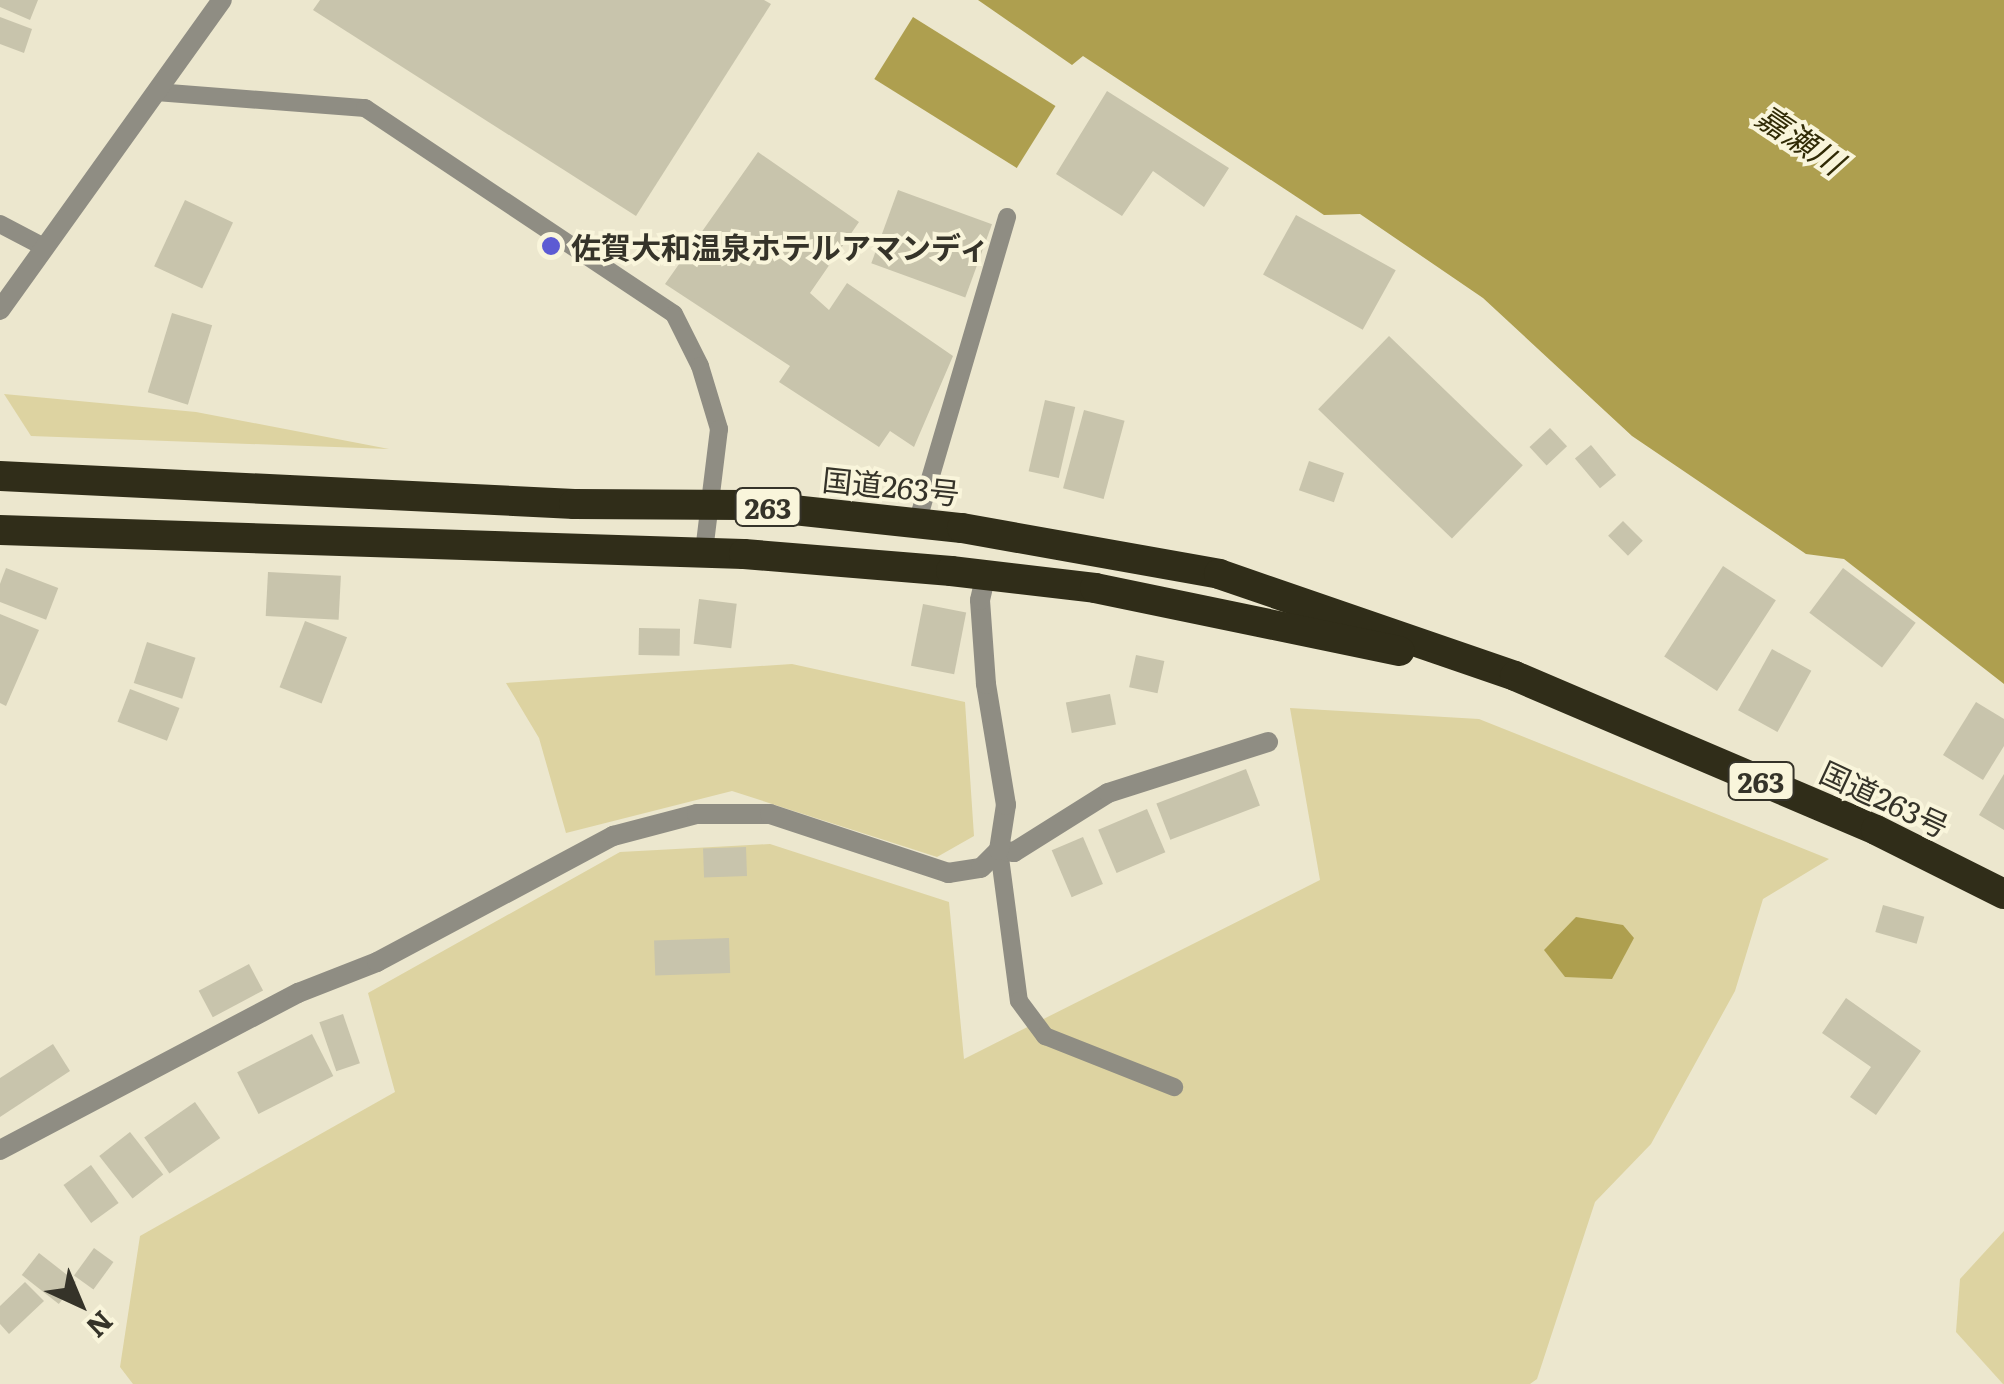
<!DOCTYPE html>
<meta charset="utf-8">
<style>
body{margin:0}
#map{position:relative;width:2004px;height:1384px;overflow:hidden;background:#ece7ce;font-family:Literata,"Noto Sans JP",serif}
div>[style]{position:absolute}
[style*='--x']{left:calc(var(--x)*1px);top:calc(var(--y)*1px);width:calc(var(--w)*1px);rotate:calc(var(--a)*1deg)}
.green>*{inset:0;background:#ddd3a1}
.water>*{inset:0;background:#ae9f4f;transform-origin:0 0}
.building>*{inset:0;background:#c8c4ac;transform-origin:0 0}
.lane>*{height:18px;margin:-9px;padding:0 9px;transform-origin:9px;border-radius:9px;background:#8f8d83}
.street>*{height:20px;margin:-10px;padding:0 10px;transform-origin:10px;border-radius:10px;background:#8f8d83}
.highway>*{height:30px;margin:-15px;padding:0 15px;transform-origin:15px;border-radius:15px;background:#302d19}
.dots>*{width:28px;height:28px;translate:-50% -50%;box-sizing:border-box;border:5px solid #f9f5db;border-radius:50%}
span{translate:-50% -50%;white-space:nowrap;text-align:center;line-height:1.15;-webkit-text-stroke:8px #f9f5db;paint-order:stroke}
.shield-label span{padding:2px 8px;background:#f9f5db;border:2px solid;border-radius:8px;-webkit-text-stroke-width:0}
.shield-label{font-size:28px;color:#353329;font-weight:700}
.poi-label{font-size:30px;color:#353329;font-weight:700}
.left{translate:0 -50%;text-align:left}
.street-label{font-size:30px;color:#353329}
.water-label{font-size:32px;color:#312b06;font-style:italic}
.north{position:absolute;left:30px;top:1254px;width:100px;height:100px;-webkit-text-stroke:8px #f9f5db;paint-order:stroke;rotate:136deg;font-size:28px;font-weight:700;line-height:40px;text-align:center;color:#353329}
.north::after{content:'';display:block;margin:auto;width:35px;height:45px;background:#353329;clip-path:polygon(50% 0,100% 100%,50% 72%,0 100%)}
</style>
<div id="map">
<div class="green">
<i style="clip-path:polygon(4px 394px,196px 412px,389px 449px,31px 436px)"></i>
<i style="clip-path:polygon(792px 664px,965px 702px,974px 836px,937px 857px,732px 791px,566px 833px,539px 738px,506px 683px)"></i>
<i style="clip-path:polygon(1290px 708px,1479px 719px,1829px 859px,1763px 899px,1735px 991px,1651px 1144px,1595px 1202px,1537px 1379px,1530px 1384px,133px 1384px,120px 1367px,140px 1236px,395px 1092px,368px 993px,620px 852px,770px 844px,949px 902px,964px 1059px,1320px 880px)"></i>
<i style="clip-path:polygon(2004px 1231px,2004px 1384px,2003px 1384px,1956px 1332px,1960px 1279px)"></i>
</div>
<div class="water">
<i style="clip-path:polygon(978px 0,2004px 0,2004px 684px,1844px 559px,1806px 554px,1632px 436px,1483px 298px,1360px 214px,1324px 215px,1083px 56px,1072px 65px)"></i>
<i style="left:913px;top:17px;width:168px;height:73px;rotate:32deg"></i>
<i style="clip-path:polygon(1576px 917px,1623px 925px,1634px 938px,1612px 979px,1565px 977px,1544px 950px)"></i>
</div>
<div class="building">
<i style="clip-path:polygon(0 0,38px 0,30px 20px,0 7px)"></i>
<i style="clip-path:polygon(320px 0,764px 0,771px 4px,636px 216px,313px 10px)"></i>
<i style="clip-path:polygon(0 17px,32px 29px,24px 53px,0 44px)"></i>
<i style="clip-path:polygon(1107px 91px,1229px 168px,1204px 207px,1153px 171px,1122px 216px,1056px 174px)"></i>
<i style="clip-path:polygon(758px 152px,859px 222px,810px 293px,829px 310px,847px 283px,953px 356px,914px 447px,890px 431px,879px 447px,779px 382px,790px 366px,665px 284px)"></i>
<i style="left:898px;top:190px;width:100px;height:78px;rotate:20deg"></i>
<i style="left:185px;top:200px;width:53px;height:73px;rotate:25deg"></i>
<i style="left:1296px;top:215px;width:114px;height:68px;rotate:29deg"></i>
<i style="left:172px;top:313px;width:42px;height:83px;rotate:17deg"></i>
<i style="left:1389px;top:336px;width:186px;height:102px;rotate:44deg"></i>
<i style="left:1045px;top:400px;width:31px;height:73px;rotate:13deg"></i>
<i style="left:1084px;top:410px;width:42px;height:81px;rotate:15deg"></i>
<i style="left:1550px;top:428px;width:25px;height:28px;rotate:47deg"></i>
<i style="left:1591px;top:445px;width:39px;height:21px;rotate:50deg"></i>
<i style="left:1309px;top:461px;width:37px;height:31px;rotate:19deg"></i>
<i style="left:1623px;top:521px;width:28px;height:21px;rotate:45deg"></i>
<i style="left:1723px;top:566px;width:63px;height:108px;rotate:33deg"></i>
<i style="left:6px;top:568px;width:56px;height:34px;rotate:21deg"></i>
<i style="left:1843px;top:568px;width:91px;height:56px;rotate:37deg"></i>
<i style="left:268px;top:572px;width:73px;height:44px;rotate:3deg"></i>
<i style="left:699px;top:599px;width:38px;height:45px;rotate:7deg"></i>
<i style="left:923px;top:604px;width:44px;height:63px;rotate:11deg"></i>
<i style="clip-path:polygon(0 614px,39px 630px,6px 706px,0 703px)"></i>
<i style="left:305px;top:621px;width:45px;height:71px;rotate:21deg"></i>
<i style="left:639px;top:628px;width:41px;height:27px;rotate:1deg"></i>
<i style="left:147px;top:642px;width:51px;height:43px;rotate:18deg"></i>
<i style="left:1772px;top:649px;width:45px;height:70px;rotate:29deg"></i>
<i style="left:1136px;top:655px;width:29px;height:33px;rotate:12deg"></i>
<i style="left:130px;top:689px;width:53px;height:35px;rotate:21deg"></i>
<i style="left:1110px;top:694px;width:31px;height:45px;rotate:79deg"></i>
<i style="clip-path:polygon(1976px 702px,2004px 719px,2004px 746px,1983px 780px,1943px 755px)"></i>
<i style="left:1246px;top:769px;width:39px;height:96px;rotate:69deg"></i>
<i style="clip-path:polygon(2004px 774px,2004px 830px,1979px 815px)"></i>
<i style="left:1147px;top:809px;width:47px;height:53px;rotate:67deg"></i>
<i style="left:1083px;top:837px;width:51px;height:34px;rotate:67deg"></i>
<i style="left:746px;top:847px;width:29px;height:43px;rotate:88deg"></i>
<i style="left:1883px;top:905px;width:43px;height:28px;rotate:16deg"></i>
<i style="left:729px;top:938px;width:35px;height:75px;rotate:88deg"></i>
<i style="left:249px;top:964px;width:30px;height:57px;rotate:62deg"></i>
<i style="clip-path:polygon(1846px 998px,1921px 1051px,1876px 1115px,1850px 1097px,1871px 1067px,1822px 1033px)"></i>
<i style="left:343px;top:1014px;width:52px;height:25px;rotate:71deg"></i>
<i style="left:312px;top:1034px;width:47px;height:84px;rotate:63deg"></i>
<i style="clip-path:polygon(53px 1044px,70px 1071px,0 1117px,0 1078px)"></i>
<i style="left:195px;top:1102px;width:44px;height:62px;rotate:55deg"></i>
<i style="left:130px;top:1132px;width:54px;height:39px;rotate:52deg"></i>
<i style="left:91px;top:1165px;width:47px;height:34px;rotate:54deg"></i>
<i style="left:94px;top:1248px;width:24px;height:34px;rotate:36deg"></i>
<i style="left:39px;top:1253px;width:47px;height:28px;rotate:38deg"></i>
<i style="clip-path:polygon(25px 1282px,44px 1301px,9px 1334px,0 1324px,0 1306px)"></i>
</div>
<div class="lane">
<i style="--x:156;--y:92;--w:210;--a:4.4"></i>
<i style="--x:365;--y:108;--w:371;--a:33.7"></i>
<i style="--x:674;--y:314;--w:58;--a:63.4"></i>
<i style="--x:700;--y:366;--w:66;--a:73.2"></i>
<i style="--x:719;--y:429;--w:124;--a:97"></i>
<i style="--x:0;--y:224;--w:50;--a:27.6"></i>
<i style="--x:917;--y:523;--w:319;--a:-73.6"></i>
<i style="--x:999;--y:850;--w:152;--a:82.5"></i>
<i style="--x:1019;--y:1001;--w:44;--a:53.4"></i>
<i style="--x:1045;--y:1036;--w:139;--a:21.6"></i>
</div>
<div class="street">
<i style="--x:0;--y:310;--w:381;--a:-54.4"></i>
<i style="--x:999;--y:850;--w:15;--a:8"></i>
<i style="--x:1014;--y:852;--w:111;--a:-32.1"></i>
<i style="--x:1108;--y:793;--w:168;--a:-17.7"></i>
<i style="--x:0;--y:1150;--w:337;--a:-27.8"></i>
<i style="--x:298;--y:993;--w:85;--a:-21.4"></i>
<i style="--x:377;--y:962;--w:268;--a:-28.1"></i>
<i style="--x:613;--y:836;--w:87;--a:-14.7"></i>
<i style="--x:697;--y:814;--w:73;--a:0"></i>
<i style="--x:770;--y:814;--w:188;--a:18.3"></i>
<i style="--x:948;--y:873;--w:33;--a:-9"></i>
<i style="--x:981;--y:868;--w:25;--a:-45"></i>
<i style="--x:999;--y:850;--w:46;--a:-81.2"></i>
<i style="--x:1006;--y:805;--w:123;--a:-99.4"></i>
<i style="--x:986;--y:684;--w:84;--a:-94.1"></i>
<i style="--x:980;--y:600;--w:26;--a:-77"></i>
</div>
<div class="highway">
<i style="--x:0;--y:476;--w:575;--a:2.79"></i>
<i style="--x:574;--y:504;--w:172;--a:0.3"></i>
<i style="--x:746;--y:505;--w:217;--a:6.1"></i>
<i style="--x:962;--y:528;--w:261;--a:10.1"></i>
<i style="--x:1219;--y:574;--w:313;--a:19"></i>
<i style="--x:1515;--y:676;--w:392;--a:23.1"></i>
<i style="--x:1876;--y:830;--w:143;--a:26.6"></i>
<i style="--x:0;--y:530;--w:744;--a:1.85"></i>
<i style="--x:744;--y:554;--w:208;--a:4.7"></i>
<i style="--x:951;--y:571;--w:145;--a:6.7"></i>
<i style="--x:1095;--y:588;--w:311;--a:11.7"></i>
</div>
<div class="dots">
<i style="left:551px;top:246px;background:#5d5bd3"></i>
</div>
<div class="shield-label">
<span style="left:768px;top:507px">263</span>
<span style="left:1761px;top:781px">263</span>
</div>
<div class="poi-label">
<span class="left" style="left:571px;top:246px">佐賀大和温泉ホテルアマンディ</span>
</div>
<div class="street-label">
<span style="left:891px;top:485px;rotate:6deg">国道263号</span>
<span style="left:1885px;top:798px;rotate:25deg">国道263号</span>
</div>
<div class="water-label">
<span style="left:1801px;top:138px;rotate:34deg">嘉瀬川</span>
</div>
<div class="north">N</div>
</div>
